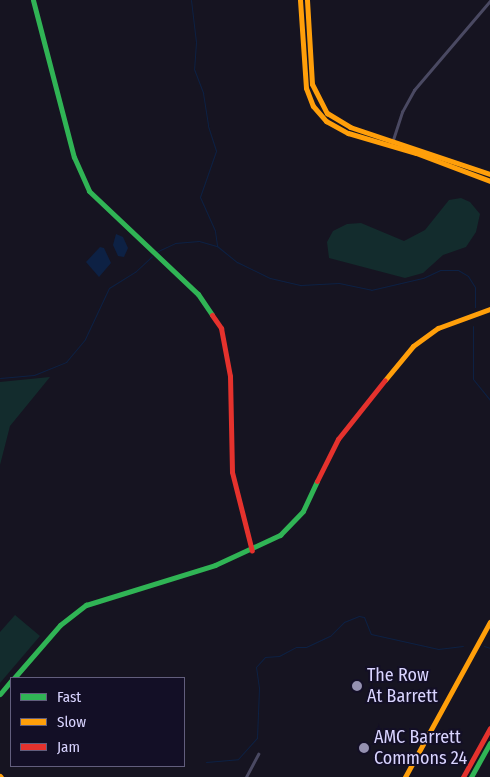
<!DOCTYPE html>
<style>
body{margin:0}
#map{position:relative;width:490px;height:777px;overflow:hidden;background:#161421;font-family:"Fira Sans Condensed",sans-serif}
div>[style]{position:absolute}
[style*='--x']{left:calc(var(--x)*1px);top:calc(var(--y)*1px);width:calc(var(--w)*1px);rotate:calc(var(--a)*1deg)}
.green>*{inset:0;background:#132c2d}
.water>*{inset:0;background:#0d2144}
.stream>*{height:1px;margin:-0.5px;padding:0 0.5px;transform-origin:0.5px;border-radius:0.5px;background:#0d2144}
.street>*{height:2.5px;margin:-1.25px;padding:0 1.25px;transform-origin:1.25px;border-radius:1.25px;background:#4a4962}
.fast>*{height:5px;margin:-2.5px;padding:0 2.5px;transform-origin:2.5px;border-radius:2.5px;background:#30b455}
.slow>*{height:5px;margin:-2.5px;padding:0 2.5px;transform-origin:2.5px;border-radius:2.5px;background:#ff9f0a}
.jam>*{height:5px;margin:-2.5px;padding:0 2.5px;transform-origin:2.5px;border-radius:2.5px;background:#e5322d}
.dots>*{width:14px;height:14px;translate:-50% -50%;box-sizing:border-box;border:2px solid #130f26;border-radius:50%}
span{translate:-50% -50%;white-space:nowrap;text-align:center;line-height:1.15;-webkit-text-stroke:4px #130f26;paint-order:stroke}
.poi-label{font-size:18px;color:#d9d4ff}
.left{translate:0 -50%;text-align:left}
.legend{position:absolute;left:10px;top:677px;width:175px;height:90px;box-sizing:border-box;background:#130f26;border:1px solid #625e7d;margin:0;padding:6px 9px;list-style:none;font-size:15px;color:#d9d4ff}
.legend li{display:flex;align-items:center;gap:10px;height:25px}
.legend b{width:25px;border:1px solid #625e7d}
</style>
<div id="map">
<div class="green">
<i style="clip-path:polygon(461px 198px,470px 202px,480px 214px,476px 232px,466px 247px,443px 255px,423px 273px,405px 278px,329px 258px,327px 242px,333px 231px,347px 224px,361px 223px,404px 241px,425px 230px,449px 200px)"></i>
<i style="clip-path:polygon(50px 377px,10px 426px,0 465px,0 382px)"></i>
<i style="clip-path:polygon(15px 615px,40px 636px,0 683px,0 632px)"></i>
</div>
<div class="water">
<i style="clip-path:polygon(116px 234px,123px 237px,128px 248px,124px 257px,118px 256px,113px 245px)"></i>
<i style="clip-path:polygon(100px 247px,104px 248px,111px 263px,99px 277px,86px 262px)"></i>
</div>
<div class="stream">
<i style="--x:191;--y:0;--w:42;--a:83.2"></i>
<i style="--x:196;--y:42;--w:27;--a:94"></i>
<i style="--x:194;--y:69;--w:26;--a:69"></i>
<i style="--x:203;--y:93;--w:33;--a:81"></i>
<i style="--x:208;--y:126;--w:26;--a:72"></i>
<i style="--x:216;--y:151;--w:49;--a:109.2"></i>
<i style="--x:200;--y:197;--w:37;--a:66"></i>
<i style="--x:215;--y:231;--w:15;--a:82"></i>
<i style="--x:156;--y:252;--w:21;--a:-25"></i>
<i style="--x:175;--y:243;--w:24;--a:-5"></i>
<i style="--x:199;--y:241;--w:19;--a:16"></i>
<i style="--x:217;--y:246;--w:26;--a:39"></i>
<i style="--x:237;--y:262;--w:37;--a:26"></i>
<i style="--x:270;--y:278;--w:32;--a:13"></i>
<i style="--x:301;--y:285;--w:38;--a:-3"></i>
<i style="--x:339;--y:283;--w:33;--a:12"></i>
<i style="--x:371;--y:290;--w:53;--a:-13"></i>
<i style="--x:423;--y:278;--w:19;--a:-25"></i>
<i style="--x:440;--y:270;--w:18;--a:0"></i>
<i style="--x:458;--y:270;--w:12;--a:31"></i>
<i style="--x:468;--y:276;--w:13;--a:58"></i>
<i style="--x:475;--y:287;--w:20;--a:90"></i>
<i style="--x:473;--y:326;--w:53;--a:90"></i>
<i style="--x:473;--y:379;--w:27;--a:51"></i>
<i style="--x:0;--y:378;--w:34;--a:-5"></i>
<i style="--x:34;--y:375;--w:35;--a:-22"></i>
<i style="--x:66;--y:362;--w:30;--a:-50"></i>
<i style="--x:85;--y:339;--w:56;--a:-64.8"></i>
<i style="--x:109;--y:288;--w:31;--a:-32"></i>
<i style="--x:135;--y:272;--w:23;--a:-43"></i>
<i style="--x:484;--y:646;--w:6;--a:18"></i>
<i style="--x:206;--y:762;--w:32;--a:-5"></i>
<i style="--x:238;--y:759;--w:28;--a:-48"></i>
<i style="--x:257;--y:738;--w:50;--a:-87.7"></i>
<i style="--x:259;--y:688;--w:21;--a:-98"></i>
<i style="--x:256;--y:667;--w:13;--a:-48"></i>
<i style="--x:265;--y:657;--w:14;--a:-4"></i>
<i style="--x:279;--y:656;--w:19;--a:-28"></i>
<i style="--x:296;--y:647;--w:10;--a:0"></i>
<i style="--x:306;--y:647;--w:26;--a:-25"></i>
<i style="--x:330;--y:636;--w:20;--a:-45"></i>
<i style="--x:344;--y:622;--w:16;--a:-22"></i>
<i style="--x:359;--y:616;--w:5;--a:11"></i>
<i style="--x:364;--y:617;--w:18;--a:68"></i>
<i style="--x:371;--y:634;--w:69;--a:12.6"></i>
<i style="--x:438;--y:649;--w:25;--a:-7"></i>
</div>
<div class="street">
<i style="--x:391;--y:146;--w:36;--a:-72"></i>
<i style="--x:402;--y:112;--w:25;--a:-61"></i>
<i style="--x:414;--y:90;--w:117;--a:-49.5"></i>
<i style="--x:246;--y:777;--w:26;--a:-62"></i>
</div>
<div class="fast">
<i style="--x:33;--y:0;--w:162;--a:75.4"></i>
<i style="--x:74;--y:157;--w:37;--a:66"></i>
<i style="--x:89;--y:191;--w:150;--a:43.4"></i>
<i style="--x:198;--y:294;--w:25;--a:56"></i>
<i style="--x:14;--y:678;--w:70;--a:-49"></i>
<i style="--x:60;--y:625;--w:33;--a:-38"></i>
<i style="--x:86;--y:605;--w:135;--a:-17.2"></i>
<i style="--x:215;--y:565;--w:72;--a:-24.8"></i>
<i style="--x:280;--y:535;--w:33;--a:-46"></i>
<i style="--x:303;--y:511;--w:33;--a:-65"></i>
<i style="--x:0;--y:694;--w:17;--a:-50"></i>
<i style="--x:471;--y:777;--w:39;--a:-61"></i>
</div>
<div class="slow">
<i style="--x:300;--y:0;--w:88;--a:86.1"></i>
<i style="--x:306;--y:88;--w:19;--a:69"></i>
<i style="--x:313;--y:106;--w:20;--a:49"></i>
<i style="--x:326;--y:121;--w:25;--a:29"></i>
<i style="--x:348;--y:133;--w:71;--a:16.4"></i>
<i style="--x:416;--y:153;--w:79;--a:20.7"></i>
<i style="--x:307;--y:0;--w:84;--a:86.6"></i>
<i style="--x:312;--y:84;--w:33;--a:63"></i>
<i style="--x:327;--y:113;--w:27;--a:31"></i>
<i style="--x:350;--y:127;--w:148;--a:18.6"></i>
<i style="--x:385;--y:380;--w:44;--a:-50.5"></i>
<i style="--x:413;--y:346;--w:31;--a:-36"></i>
<i style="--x:438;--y:328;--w:55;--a:-20.1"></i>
<i style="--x:0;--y:776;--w:1;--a:45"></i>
<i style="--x:405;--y:777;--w:177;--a:-61.3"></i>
</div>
<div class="jam">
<i style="--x:212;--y:315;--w:16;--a:55"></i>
<i style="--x:221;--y:328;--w:49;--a:79.4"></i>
<i style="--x:230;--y:376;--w:96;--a:88.8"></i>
<i style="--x:232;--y:472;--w:81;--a:75.8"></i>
<i style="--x:317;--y:481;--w:47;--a:-63.4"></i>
<i style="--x:338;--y:439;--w:75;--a:-51.5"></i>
<i style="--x:463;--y:777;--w:56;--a:-61.1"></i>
</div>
<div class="dots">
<i style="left:357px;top:686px;background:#9591b1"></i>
<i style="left:364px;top:748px;background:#9591b1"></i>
</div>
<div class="poi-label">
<span class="left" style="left:367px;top:686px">The Row<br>At Barrett</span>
<span class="left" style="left:374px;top:748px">AMC Barrett<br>Commons 24</span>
</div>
<ul class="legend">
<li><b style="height:6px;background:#30b455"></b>Fast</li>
<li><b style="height:6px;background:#ff9f0a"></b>Slow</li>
<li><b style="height:6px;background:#e5322d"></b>Jam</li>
</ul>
</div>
